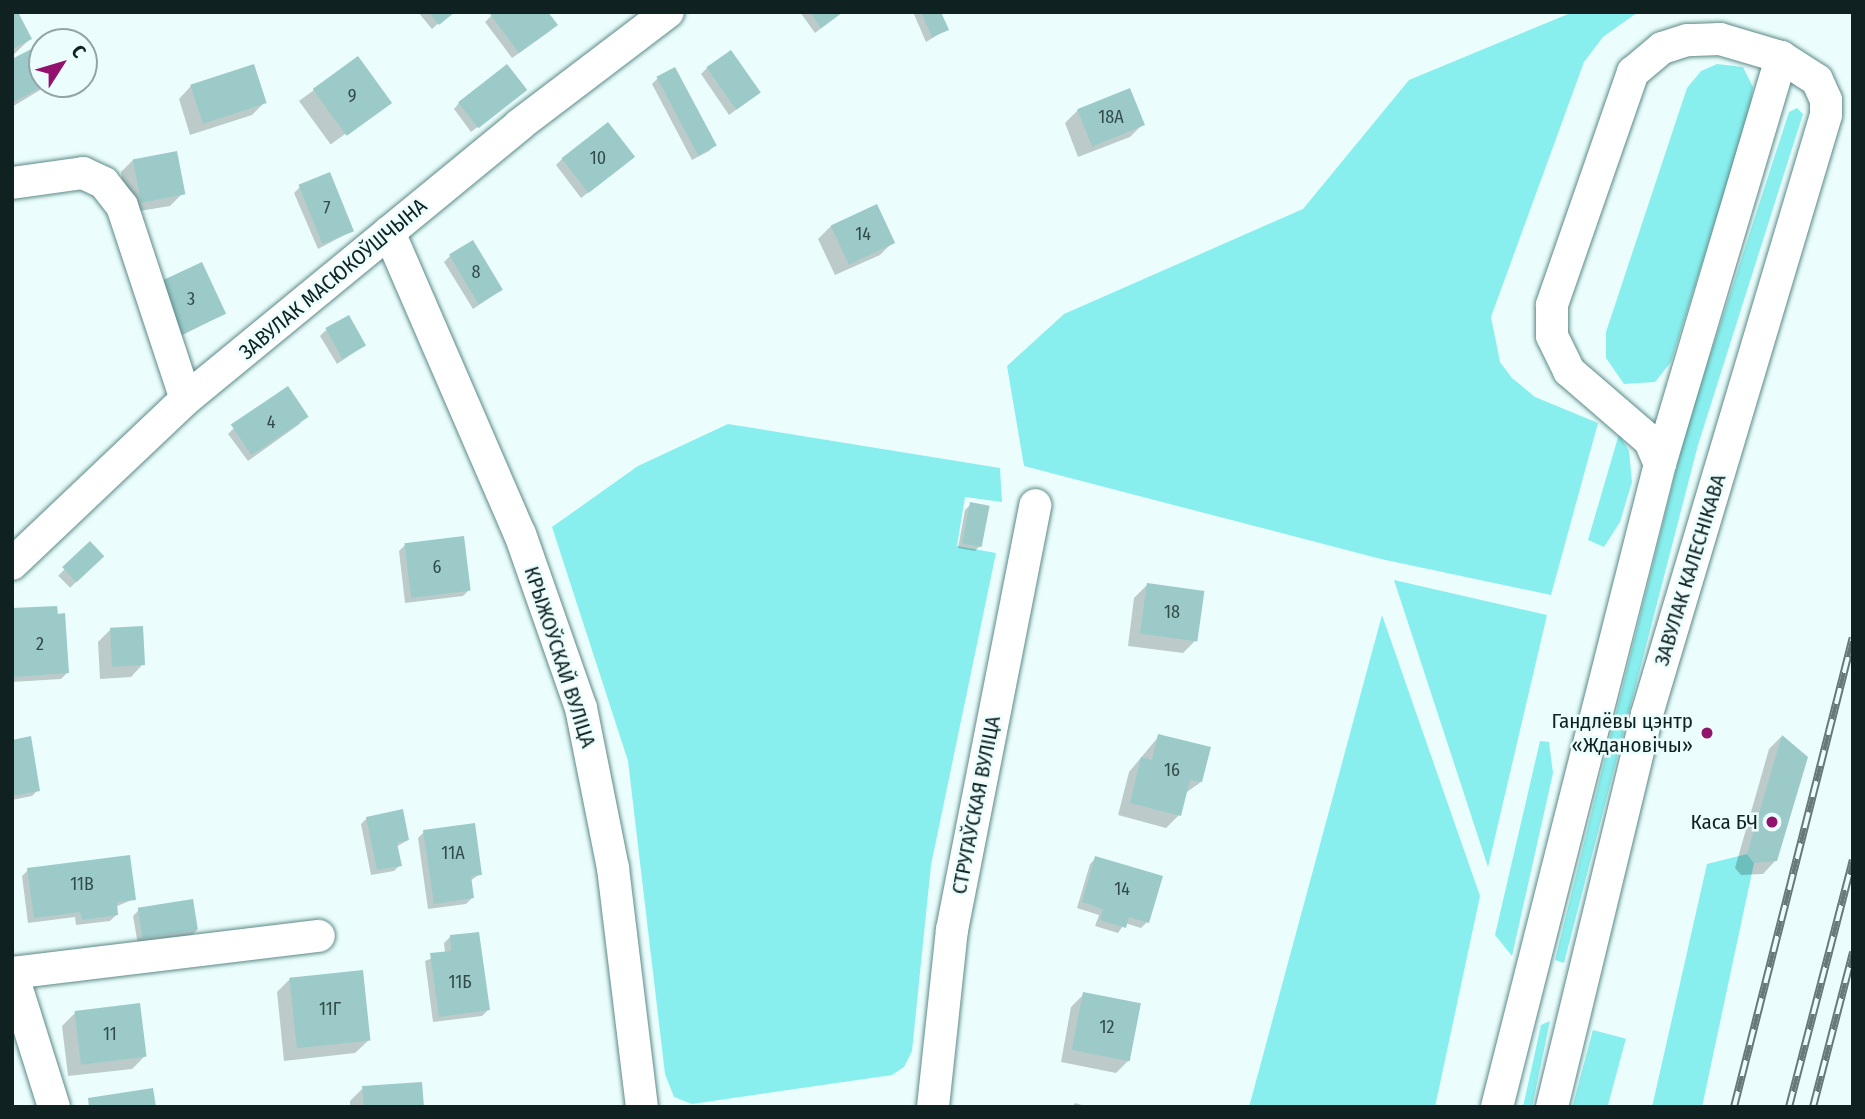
<!DOCTYPE html>
<meta charset="utf-8">
<style>
body{margin:0}
#map{position:relative;width:1865px;height:1119px;overflow:hidden;background:#ebfefd;font-family:"Fira Sans Condensed",sans-serif}
div>[style]{position:absolute}
[style*='--x']{left:calc(var(--x)*1px);top:calc(var(--y)*1px);width:calc(var(--w)*1px);rotate:calc(var(--a)*1deg)}
.green>*{inset:0;background:#89efee;transform-origin:0 0}
.shadow>*{inset:0;background:#0003;transform-origin:0 0}
.building>*{inset:0;background:#9bcac9;transform-origin:0 0}
.roads{filter:drop-shadow(0 0 2px #5c8988) drop-shadow(0 0 2px #5c8988)}
.minor>*{height:32px;margin:-16px;padding:0 16px;transform-origin:16px;border-radius:16px;background:#fff}
.rail>*{height:8px;margin-top:-4px;transform-origin:0;background:repeating-linear-gradient(90deg,#ebfefd 0 16px,#677979 0 32px);box-sizing:border-box;border-block:2px solid #677979}
.dots>*{width:19px;height:19px;translate:-50% -50%;box-sizing:border-box;border:4px solid #ebfefd;border-radius:50%}
span{translate:-50% -50%;white-space:nowrap;text-align:center;line-height:1.15;-webkit-text-stroke:5px #ebfefd;paint-order:stroke}
.number-label{font-size:18px;color:#324b4b}
.number-label span{-webkit-text-stroke-width:0}
.street-label{font-size:21px;color:#0f2121}
.poi-label{font-size:21px;color:#0f2121}
.right{translate:-100% -50%;text-align:right}
.frame{position:absolute;inset:0;border:14px solid #0f2121;pointer-events:none}
.north{position:absolute;left:28px;top:28px;width:70px;height:70px;box-sizing:border-box;background:#ebfefd;border:2px solid #93a6a5;border-radius:50%;rotate:53deg;font-size:19px;font-weight:700;line-height:28px;text-align:center;color:#0f2121}
.north::after{content:'';display:block;margin:auto;width:24px;height:32px;background:#93126d;clip-path:polygon(50% 0,100% 100%,50% 72%,0 100%)}
</style>
<div id="map">
<div class="green">
<i style="clip-path:polygon(1573px 12px,1638px 12px,1603px 37px,1584px 62px,1491px 317px,1500px 362px,1512px 378px,1535px 397px,1598px 423px,1551px 595px,1381px 559px,1024px 466px,1007px 366px,1064px 314px,1303px 209px,1409px 80px)"></i>
<i style="clip-path:polygon(1717px 64px,1743px 67px,1753px 87px,1750px 111px,1671px 362px,1655px 382px,1624px 384px,1606px 358px,1606px 332px,1687px 88px,1701px 71px)"></i>
<i style="clip-path:polygon(1797px 108px,1803px 114px,1698px 445px,1564px 963px,1555px 960px,1686px 430px,1789px 112px)"></i>
<i style="clip-path:polygon(728px 424px,1000px 468px,1002px 502px,965px 497px,957px 546px,996px 553px,931px 865px,912px 1051px,904px 1067px,892px 1075px,692px 1104px,674px 1097px,665px 1074px,628px 761px,552px 527px,638px 466px)"></i>
<i style="clip-path:polygon(1619px 434px,1629px 451px,1632px 482px,1620px 522px,1604px 547px,1588px 540px)"></i>
<i style="clip-path:polygon(1394px 580px,1547px 615px,1488px 867px)"></i>
<i style="clip-path:polygon(1382px 615px,1480px 896px,1435px 1107px,1249px 1107px)"></i>
<i style="clip-path:polygon(1540px 741px,1549px 742px,1553px 773px,1512px 956px,1495px 935px)"></i>
<i style="clip-path:polygon(1747px 854px,1754px 863px,1702px 1107px,1652px 1107px,1707px 864px)"></i>
<i style="clip-path:polygon(1550px 1021px,1532px 1107px,1523px 1107px,1541px 1025px)"></i>
<i style="left:1593px;top:1030px;width:34px;height:79px;rotate:15deg"></i>
</div>
<div class="shadow">
<i style="clip-path:polygon(12px 12px,30px 39px,12px 56px)"></i>
<i style="clip-path:polygon(418px 12px,451px 12px,432px 29px)"></i>
<i style="clip-path:polygon(800px 12px,843px 12px,815px 33px)"></i>
<i style="clip-path:polygon(913px 12px,939px 12px,946px 30px,926px 42px)"></i>
<i style="clip-path:polygon(491px 16px,550px 31px,512px 58px,485px 22px)"></i>
<i style="clip-path:polygon(40px 46px,42px 84px,50px 84px,12px 107px,12px 61px)"></i>
<i style="left:358px;top:58px;width:54px;height:73px;rotate:54deg"></i>
<i style="clip-path:polygon(707px 68px,759px 93px,729px 115px,701px 74px)"></i>
<i style="clip-path:polygon(658px 78px,715px 145px,709px 151px,692px 160px,652px 84px)"></i>
<i style="clip-path:polygon(191px 86px,265px 102px,252px 115px,190px 135px,179px 99px)"></i>
<i style="clip-path:polygon(519px 95px,471px 132px,454px 109px,459px 103px)"></i>
<i style="clip-path:polygon(1078px 110px,1143px 124px,1130px 137px,1078px 157px,1065px 123px)"></i>
<i style="clip-path:polygon(134px 159px,183px 193px,170px 206px,127px 213px,121px 172px)"></i>
<i style="clip-path:polygon(562px 159px,627px 163px,581px 198px,556px 165px)"></i>
<i style="clip-path:polygon(300px 187px,352px 231px,318px 249px,294px 193px)"></i>
<i style="clip-path:polygon(831px 226px,893px 242px,880px 255px,835px 275px,818px 239px)"></i>
<i style="clip-path:polygon(450px 256px,501px 290px,473px 309px,444px 262px)"></i>
<i style="clip-path:polygon(151px 291px,224px 314px,173px 340px)"></i>
<i style="clip-path:polygon(326px 330px,364px 346px,337px 364px,320px 336px)"></i>
<i style="clip-path:polygon(301px 423px,248px 461px,228px 434px,234px 428px)"></i>
<i style="clip-path:polygon(971px 504px,981px 545px,975px 551px,958px 548px,965px 510px)"></i>
<i style="left:90px;top:544px;width:17px;height:45px;rotate:45deg"></i>
<i style="clip-path:polygon(405px 545px,469px 590px,463px 596px,405px 603px,399px 551px)"></i>
<i style="clip-path:polygon(1147px 585px,1196px 640px,1183px 653px,1128px 646px,1134px 598px)"></i>
<i style="clip-path:polygon(12px 610px,56px 616px,67px 673px,61px 679px,12px 682px)"></i>
<i style="clip-path:polygon(111px 629px,143px 664px,131px 677px,100px 679px,98px 642px)"></i>
<i style="clip-path:polygon(1159px 736px,1201px 782px,1184px 794px,1179px 815px,1166px 828px,1118px 815px,1129px 772px)"></i>
<i style="clip-path:polygon(1781px 737px,1806px 758px,1776px 860px,1763px 874px,1741px 875px,1735px 868px,1769px 749px)"></i>
<i style="clip-path:polygon(12px 741px,38px 790px,32px 796px,12px 800px)"></i>
<i style="clip-path:polygon(367px 818px,408px 840px,396px 847px,400px 865px,394px 871px,371px 875px,361px 824px)"></i>
<i style="clip-path:polygon(424px 832px,480px 874px,470px 881px,472px 898px,466px 904px,428px 909px,418px 838px)"></i>
<i style="clip-path:polygon(1096px 858px,1147px 922px,1141px 928px,1125px 923px,1118px 933px,1095px 926px,1099px 915px,1077px 908px,1090px 864px)"></i>
<i style="clip-path:polygon(28px 870px,134px 899px,115px 907px,116px 915px,110px 921px,76px 925px,75px 917px,28px 923px,22px 876px)"></i>
<i style="clip-path:polygon(139px 910px,197px 930px,191px 936px,138px 945px,133px 916px)"></i>
<i style="clip-path:polygon(450px 937px,488px 1010px,482px 1016px,433px 1022px,425px 961px,445px 953px,444px 943px)"></i>
<i style="clip-path:polygon(290px 979px,368px 1041px,355px 1053px,284px 1061px,277px 992px)"></i>
<i style="clip-path:polygon(1084px 994px,1129px 1060px,1116px 1073px,1061px 1062px,1071px 1007px)"></i>
<i style="clip-path:polygon(75px 1013px,145px 1056px,132px 1069px,68px 1076px,62px 1026px)"></i>
<i style="clip-path:polygon(363px 1088px,422px 1107px,350px 1107px,350px 1101px)"></i>
<i style="clip-path:polygon(1075px 1103px,1089px 1107px,1072px 1107px)"></i>
</div>
<div class="building">
<i style="clip-path:polygon(12px 12px,18px 12px,32px 39px,12px 49px)"></i>
<i style="clip-path:polygon(429px 12px,455px 12px,439px 25px)"></i>
<i style="clip-path:polygon(493px 12px,548px 12px,558px 25px,519px 53px,490px 14px)"></i>
<i style="clip-path:polygon(810px 12px,843px 12px,821px 28px)"></i>
<i style="clip-path:polygon(921px 12px,941px 12px,949px 30px,932px 37px)"></i>
<i style="clip-path:polygon(41px 44px,42px 84px,47px 84px,12px 103px,12px 59px)"></i>
<i style="left:731px;top:50px;width:52px;height:30px;rotate:55deg"></i>
<i style="left:358px;top:56px;width:58px;height:56px;rotate:54deg"></i>
<i style="left:254px;top:64px;width:41px;height:67px;rotate:72deg"></i>
<i style="left:507px;top:64px;width:33px;height:62px;rotate:52deg"></i>
<i style="left:675px;top:67px;width:89px;height:21px;rotate:62deg"></i>
<i style="left:1130px;top:88px;width:40px;height:57px;rotate:68deg"></i>
<i style="left:608px;top:122px;width:44px;height:59px;rotate:52deg"></i>
<i style="left:177px;top:151px;width:44px;height:45px;rotate:79deg"></i>
<i style="left:330px;top:172px;width:64px;height:34px;rotate:68deg"></i>
<i style="left:877px;top:204px;width:43px;height:51px;rotate:65deg"></i>
<i style="left:473px;top:240px;width:58px;height:28px;rotate:59deg"></i>
<i style="left:202px;top:262px;width:57px;height:51px;rotate:65deg"></i>
<i style="left:349px;top:315px;width:35px;height:27px;rotate:61deg"></i>
<i style="left:288px;top:386px;width:37px;height:69px;rotate:56deg"></i>
<i style="left:970px;top:502px;width:20px;height:42px;rotate:11deg"></i>
<i style="left:464px;top:536px;width:55px;height:60px;rotate:83deg"></i>
<i style="left:90px;top:541px;width:21px;height:38px;rotate:47deg"></i>
<i style="left:1147px;top:583px;width:58px;height:51px;rotate:8deg"></i>
<i style="clip-path:polygon(57px 606px,58px 614px,65px 613px,69px 673px,12px 677px,12px 608px)"></i>
<i style="left:143px;top:626px;width:39px;height:33px;rotate:87deg"></i>
<i style="clip-path:polygon(1158px 734px,1211px 747px,1202px 782px,1190px 780px,1181px 816px,1130px 803px,1141px 757px,1152px 760px)"></i>
<i style="clip-path:polygon(1782px 735px,1808px 757px,1777px 861px,1754px 863px,1747px 854px)"></i>
<i style="clip-path:polygon(31px 736px,40px 791px,12px 796px,12px 740px)"></i>
<i style="clip-path:polygon(403px 809px,409px 840px,397px 843px,402px 866px,377px 870px,366px 817px)"></i>
<i style="clip-path:polygon(475px 823px,482px 875px,471px 876px,474px 898px,434px 904px,423px 830px)"></i>
<i style="clip-path:polygon(130px 855px,136px 900px,117px 902px,118px 915px,82px 920px,80px 912px,34px 918px,27px 868px)"></i>
<i style="clip-path:polygon(1095px 856px,1163px 876px,1149px 923px,1129px 917px,1126px 928px,1100px 920px,1103px 909px,1082px 902px)"></i>
<i style="left:193px;top:899px;width:31px;height:56px;rotate:81deg"></i>
<i style="clip-path:polygon(479px 932px,490px 1010px,439px 1017px,430px 953px,451px 951px,450px 935px)"></i>
<i style="left:363px;top:970px;width:71px;height:74px;rotate:84deg"></i>
<i style="left:1083px;top:992px;width:59px;height:59px;rotate:11deg"></i>
<i style="left:140px;top:1003px;width:54px;height:66px;rotate:83deg"></i>
<i style="clip-path:polygon(422px 1082px,424px 1107px,364px 1107px,362px 1086px)"></i>
<i style="clip-path:polygon(153px 1088px,156px 1107px,89px 1107px,88px 1098px)"></i>
</div>
<div class="roads">
<div class="minor">
<i style="--x:12;--y:183;--w:72;--a:-8"></i>
<i style="--x:83;--y:173;--w:23;--a:25"></i>
<i style="--x:104;--y:183;--w:29;--a:52"></i>
<i style="--x:122;--y:206;--w:203;--a:71.7"></i>
<i style="--x:389;--y:232;--w:329;--a:66.6"></i>
<i style="--x:520;--y:534;--w:184;--a:70.7"></i>
<i style="--x:581;--y:708;--w:163;--a:78.7"></i>
<i style="--x:613;--y:868;--w:241;--a:83.1"></i>
<i style="--x:12;--y:564;--w:240;--a:-43.5"></i>
<i style="--x:186;--y:399;--w:431;--a:-39.4"></i>
<i style="--x:519;--y:125;--w:187;--a:-37.2"></i>
<i style="--x:12;--y:973;--w:309;--a:-6.9"></i>
<i style="--x:12;--y:973;--w:140;--a:72.6"></i>
<i style="--x:933;--y:1107;--w:178;--a:-83.9"></i>
<i style="--x:952;--y:930;--w:433;--a:-78.9"></i>
<i style="--x:1497;--y:1107;--w:663;--a:-75.78"></i>
<i style="--x:1660;--y:464;--w:425;--a:-73.4"></i>
<i style="--x:1552;--y:1107;--w:404;--a:-76.4"></i>
<i style="--x:1647;--y:714;--w:625;--a:-73.36"></i>
<i style="--x:1826;--y:115;--w:15;--a:-90"></i>
<i style="--x:1826;--y:100;--w:22;--a:-114"></i>
<i style="--x:1817;--y:80;--w:43;--a:-147.4"></i>
<i style="--x:1781;--y:57;--w:64;--a:-163.6"></i>
<i style="--x:1720;--y:39;--w:33;--a:178"></i>
<i style="--x:1687;--y:40;--w:26;--a:162"></i>
<i style="--x:1662;--y:48;--w:38;--a:140"></i>
<i style="--x:1633;--y:72;--w:247;--a:109.2"></i>
<i style="--x:1552;--y:305;--w:31;--a:90"></i>
<i style="--x:1552;--y:336;--w:39;--a:64"></i>
<i style="--x:1569;--y:371;--w:107;--a:40.8"></i>
<i style="--x:1650;--y:441;--w:25;--a:67"></i>
</div>
</div>
<div class="rail">
<i style="--x:1734;--y:1107;--w:484;--a:-75.8"></i>
<i style="--x:1789;--y:1107;--w:255;--a:-75.5"></i>
<i style="--x:1813;--y:1107;--w:160;--a:-75.5"></i>
</div>
<div class="dots">
<i style="left:1707px;top:733px;background:#93126d"></i>
<i style="left:1772px;top:822px;background:#93126d"></i>
</div>
<div class="number-label">
<span style="left:352px;top:96px">9</span>
<span style="left:1111px;top:117px">18А</span>
<span style="left:598px;top:158px">10</span>
<span style="left:327px;top:208px">7</span>
<span style="left:863px;top:234px">14</span>
<span style="left:476px;top:272px">8</span>
<span style="left:191px;top:299px">3</span>
<span style="left:271px;top:422px">4</span>
<span style="left:437px;top:567px">6</span>
<span style="left:1172px;top:612px">18</span>
<span style="left:40px;top:644px">2</span>
<span style="left:1172px;top:770px">16</span>
<span style="left:453px;top:853px">11А</span>
<span style="left:82px;top:884px">11В</span>
<span style="left:1122px;top:889px">14</span>
<span style="left:460px;top:982px">11Б</span>
<span style="left:330px;top:1009px">11Г</span>
<span style="left:1107px;top:1027px">12</span>
<span style="left:110px;top:1034px">11</span>
</div>
<div class="street-label">
<span style="left:333px;top:279px;rotate:-40deg">ЗАВУЛАК МАСЮКОЎШЧЫНА</span>
<span style="left:1690px;top:570px;rotate:-73deg">ЗАВУЛАК КАЛЕСНІКАВА</span>
<span style="left:560px;top:657px;rotate:72deg">КРЫЖОЎСКАЙ ВУЛІЦА</span>
<span style="left:976px;top:805px;rotate:-79deg">СТРУГАЎСКАЯ ВУЛІЦА</span>
</div>
<div class="poi-label">
<span class="right" style="left:1693px;top:733px">Гандлёвы цэнтр<br>«Ждановічы»</span>
<span class="right" style="left:1758px;top:822px">Каса БЧ</span>
</div>
<div class="frame"></div>
<div class="north">С</div>
</div>
